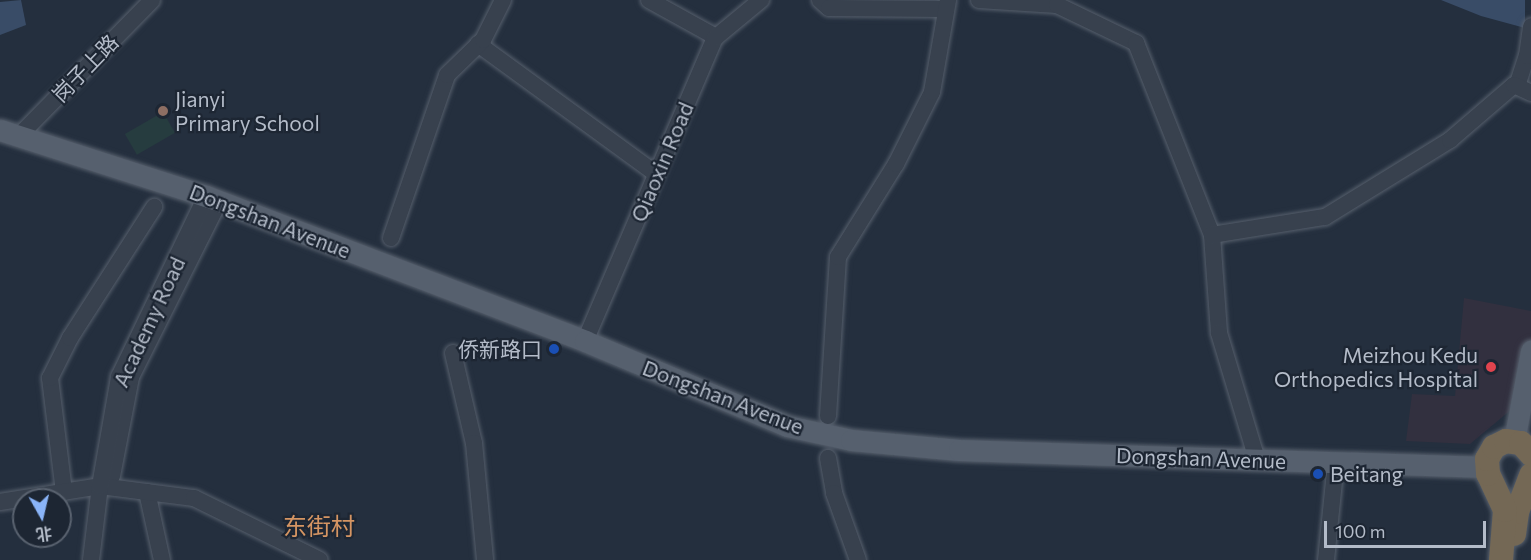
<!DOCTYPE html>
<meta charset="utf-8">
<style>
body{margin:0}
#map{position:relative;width:1531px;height:560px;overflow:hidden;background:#242f3e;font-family:Commissioner,"Noto Sans SC",sans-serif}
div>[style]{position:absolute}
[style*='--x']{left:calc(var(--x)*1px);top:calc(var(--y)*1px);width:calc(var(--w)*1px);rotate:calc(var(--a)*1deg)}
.medical>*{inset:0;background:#32303f}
.green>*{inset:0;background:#263c3f;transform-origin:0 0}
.water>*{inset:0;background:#394c67}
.roads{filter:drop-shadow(0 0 2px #565f6c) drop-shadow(0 0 2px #565f6c)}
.minor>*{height:16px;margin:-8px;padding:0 8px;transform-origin:8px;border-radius:8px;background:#38414e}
.major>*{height:21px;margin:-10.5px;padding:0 10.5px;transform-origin:10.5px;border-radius:10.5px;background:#56606e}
.highway>*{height:24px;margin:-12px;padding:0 12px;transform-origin:12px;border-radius:12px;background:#746855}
.dots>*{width:16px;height:16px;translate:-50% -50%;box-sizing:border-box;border:3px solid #1d2633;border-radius:50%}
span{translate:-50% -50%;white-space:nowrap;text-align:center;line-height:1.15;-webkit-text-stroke:4.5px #1d2633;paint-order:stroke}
.street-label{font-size:21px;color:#b4bcc9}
.poi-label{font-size:21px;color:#b4bcc9}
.left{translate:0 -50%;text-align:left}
.right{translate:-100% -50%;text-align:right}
.quarter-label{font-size:24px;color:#d59563}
.north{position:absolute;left:12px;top:488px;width:60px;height:60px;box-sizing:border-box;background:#1d2633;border:2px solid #59626f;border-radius:50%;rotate:172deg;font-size:16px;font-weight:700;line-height:24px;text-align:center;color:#b4bcc9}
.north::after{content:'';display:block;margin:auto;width:21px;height:27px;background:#8ab4f8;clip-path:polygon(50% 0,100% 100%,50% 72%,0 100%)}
.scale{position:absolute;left:1324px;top:521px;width:162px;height:27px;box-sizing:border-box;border:3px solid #b4bcc9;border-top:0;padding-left:8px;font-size:18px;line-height:21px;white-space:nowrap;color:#b4bcc9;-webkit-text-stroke:4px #1d2633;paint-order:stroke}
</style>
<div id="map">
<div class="medical">
<i style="clip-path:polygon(1464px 298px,1531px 311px,1531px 340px,1512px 409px,1470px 444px,1406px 441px,1412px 394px,1455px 396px)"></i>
</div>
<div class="green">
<i style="left:163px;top:112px;width:24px;height:44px;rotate:60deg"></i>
</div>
<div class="water">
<i style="clip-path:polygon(21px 0,26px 25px,0 35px,0 2px)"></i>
<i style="clip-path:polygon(1441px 0,1525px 0,1525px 28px,1481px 16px)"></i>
</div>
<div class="roads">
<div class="minor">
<i style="--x:649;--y:0;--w:77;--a:28.9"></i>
<i style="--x:820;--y:0;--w:12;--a:42"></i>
<i style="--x:829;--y:8;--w:117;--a:0.5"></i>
<i style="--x:979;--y:0;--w:78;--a:3.7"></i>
<i style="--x:1057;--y:5;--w:88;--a:25.7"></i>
<i style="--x:1136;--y:43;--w:206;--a:68.4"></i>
<i style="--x:1212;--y:235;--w:98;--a:85.9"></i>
<i style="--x:1219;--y:333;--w:133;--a:73.3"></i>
<i style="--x:478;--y:44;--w:220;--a:36.1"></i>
<i style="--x:1517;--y:86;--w:32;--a:-72"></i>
<i style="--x:1527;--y:56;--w:30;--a:-82"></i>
<i style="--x:19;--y:136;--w:190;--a:-45.6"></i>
<i style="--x:1212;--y:235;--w:114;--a:-9.1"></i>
<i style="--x:1325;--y:217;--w:147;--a:-31.6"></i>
<i style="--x:1450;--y:140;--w:84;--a:-40.7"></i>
<i style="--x:1514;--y:85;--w:19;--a:25"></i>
<i style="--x:391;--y:238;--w:172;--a:-71"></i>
<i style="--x:447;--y:75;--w:50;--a:-44.2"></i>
<i style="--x:483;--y:40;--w:45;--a:-63.4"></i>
<i style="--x:585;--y:341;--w:330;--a:-66.8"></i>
<i style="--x:715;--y:38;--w:60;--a:-39.6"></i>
<i style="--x:453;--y:353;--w:92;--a:76.9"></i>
<i style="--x:474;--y:443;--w:118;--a:84.6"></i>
<i style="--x:828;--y:416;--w:159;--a:-86.4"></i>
<i style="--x:838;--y:257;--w:110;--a:-58.1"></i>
<i style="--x:896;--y:164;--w:80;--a:-63.4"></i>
<i style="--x:932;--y:92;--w:93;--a:-80.1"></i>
<i style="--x:828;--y:458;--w:36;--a:80"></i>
<i style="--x:834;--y:493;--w:71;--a:70.3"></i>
<i style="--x:112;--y:476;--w:101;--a:-79.1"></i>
<i style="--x:131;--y:377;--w:197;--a:-63.4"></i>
<i style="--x:64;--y:492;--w:115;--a:-97"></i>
<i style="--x:50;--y:378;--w:45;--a:-63.4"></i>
<i style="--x:70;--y:338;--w:156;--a:-57.3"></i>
<i style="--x:147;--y:492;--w:70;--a:77.6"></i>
<i style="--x:0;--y:502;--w:101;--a:-9.1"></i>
<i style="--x:100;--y:486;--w:95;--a:7.3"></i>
<i style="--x:194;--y:498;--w:140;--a:26.2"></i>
<i style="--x:91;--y:560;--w:75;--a:-83.1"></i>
<i style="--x:100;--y:486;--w:111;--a:-80.1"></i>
<i style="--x:119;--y:377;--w:201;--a:-64.3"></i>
<i style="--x:1326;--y:560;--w:88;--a:-84.2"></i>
</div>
<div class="major">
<i style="--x:0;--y:130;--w:216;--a:17.8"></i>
<i style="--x:206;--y:196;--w:406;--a:20.9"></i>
<i style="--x:585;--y:341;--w:219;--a:22.8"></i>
<i style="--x:787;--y:426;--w:66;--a:12.3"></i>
<i style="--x:851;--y:440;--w:108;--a:5.3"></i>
<i style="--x:959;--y:450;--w:527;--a:1.85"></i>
<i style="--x:1514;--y:441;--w:92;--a:-79.3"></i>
</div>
<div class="highway">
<i style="--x:1514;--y:534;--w:22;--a:-82"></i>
<i style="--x:1517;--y:512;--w:40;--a:-69"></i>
<i style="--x:1501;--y:560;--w:50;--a:-85.4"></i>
<i style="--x:1505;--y:510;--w:40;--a:-115"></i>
<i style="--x:1488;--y:474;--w:15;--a:-94"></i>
<i style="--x:1487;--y:459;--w:14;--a:-60"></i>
<i style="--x:1494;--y:447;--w:13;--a:-27"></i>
<i style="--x:1506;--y:441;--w:15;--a:8"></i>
<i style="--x:1521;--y:443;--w:15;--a:48"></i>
</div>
</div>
<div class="dots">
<i style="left:163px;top:111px;background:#8d6e63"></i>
<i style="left:554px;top:349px;background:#1a4fb4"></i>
<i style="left:1491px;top:367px;background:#e0444e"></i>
<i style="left:1318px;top:474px;background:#1a4fb4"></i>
</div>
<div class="street-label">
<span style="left:85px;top:68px;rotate:-46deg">岗子上路</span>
<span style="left:662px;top:162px;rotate:-67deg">Qiaoxin Road</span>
<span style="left:270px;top:221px;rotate:21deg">Dongshan Avenue</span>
<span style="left:149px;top:322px;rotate:-65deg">Academy Road</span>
<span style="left:723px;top:397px;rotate:21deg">Dongshan Avenue</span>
<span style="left:1201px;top:458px;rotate:2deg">Dongshan Avenue</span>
</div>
<div class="poi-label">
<span class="left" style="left:175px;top:111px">Jianyi<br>Primary School</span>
<span class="right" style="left:542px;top:349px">侨新路口</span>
<span class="right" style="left:1478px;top:367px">Meizhou Kedu<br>Orthopedics Hospital</span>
<span class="left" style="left:1330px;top:474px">Beitang</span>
</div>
<div class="quarter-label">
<span style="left:319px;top:526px">东街村</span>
</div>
<div class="north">北</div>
<div class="scale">100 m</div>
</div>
